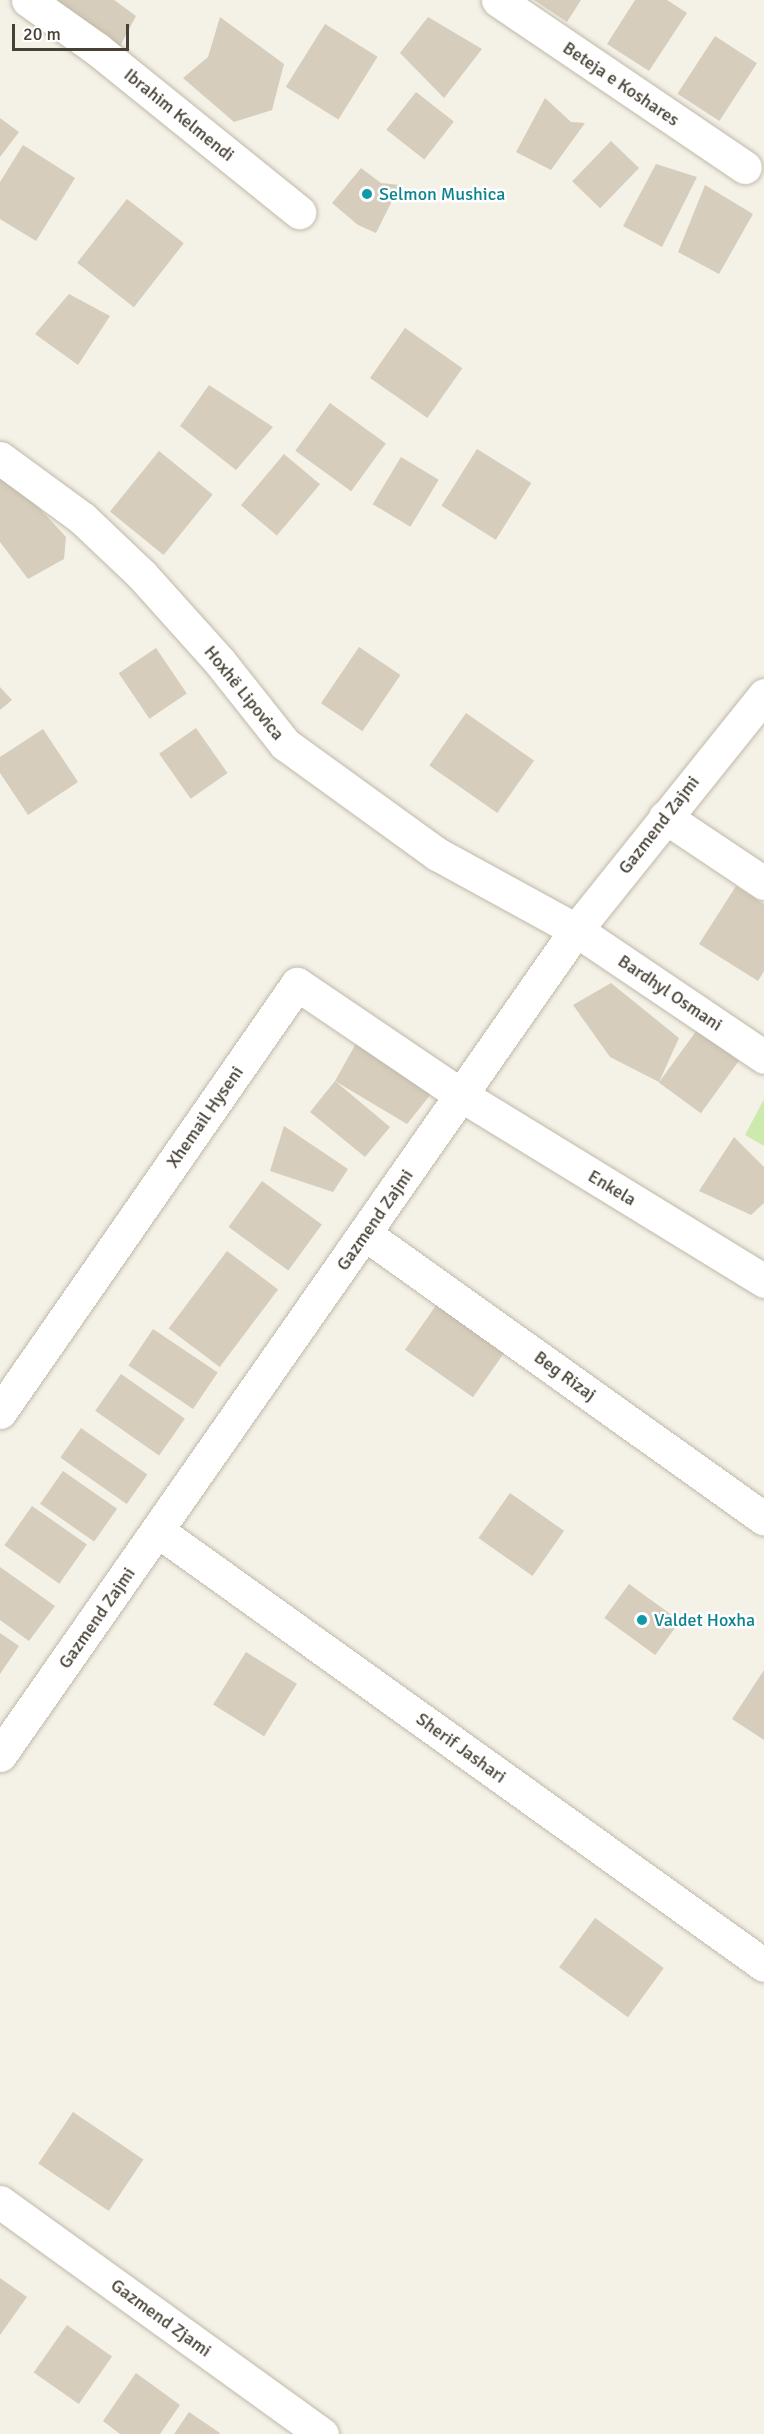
<!DOCTYPE html>
<meta charset="utf-8">
<style>
body{margin:0}
#map{position:relative;width:764px;height:2434px;overflow:hidden;background:#f4f1e7;font-family:Signika,sans-serif}
div>[style]{position:absolute}
[style*='--x']{left:calc(var(--x)*1px);top:calc(var(--y)*1px);width:calc(var(--w)*1px);rotate:calc(var(--a)*1deg)}
.green>*{inset:0;background:#cceaae}
.building>*{inset:0;background:#d6cdbc;transform-origin:0 0}
.roads{filter:drop-shadow(0 0 2px #c0b9a9) drop-shadow(0 0 2px #c0b9a9)}
.street>*{height:33px;margin:-16.5px;padding:0 16.5px;transform-origin:16.5px;border-radius:16.5px;background:#fff}
.dots>*{width:16px;height:16px;translate:-50% -50%;box-sizing:border-box;border:3px solid #fff;border-radius:50%}
span{translate:-50% -50%;white-space:nowrap;text-align:center;line-height:1.15;-webkit-text-stroke:5px #fff;paint-order:stroke}
.street-label{font-size:18px;color:#474135}
.culture-label{font-size:18px;color:#0d838f}
.left{translate:0 -50%;text-align:left}
.scale{position:absolute;left:12px;top:24px;width:117px;height:27px;box-sizing:border-box;border:3px solid #474135;border-top:0;padding-left:8px;font-size:18px;line-height:21px;white-space:nowrap;color:#474135;-webkit-text-stroke:4px #fff;paint-order:stroke}
</style>
<div id="map">
<div class="green">
<i style="clip-path:polygon(764px 1099px,764px 1146px,745px 1135px)"></i>
</div>
<div class="building">
<i style="clip-path:polygon(57px 0,114px 0,136px 16px,117px 52px)"></i>
<i style="clip-path:polygon(534px 0,581px 0,567px 22px)"></i>
<i style="clip-path:polygon(635px 0,667px 0,687px 13px,649px 71px,607px 44px)"></i>
<i style="clip-path:polygon(220px 17px,284px 64px,272px 110px,234px 122px,183px 78px,208px 57px)"></i>
<i style="clip-path:polygon(428px 17px,482px 49px,444px 98px,400px 53px)"></i>
<i style="left:325px;top:24px;width:62px;height:74px;rotate:32deg"></i>
<i style="left:715px;top:36px;width:50px;height:69px;rotate:33deg"></i>
<i style="left:416px;top:92px;width:48px;height:48px;rotate:38deg"></i>
<i style="clip-path:polygon(545px 98px,571px 122px,585px 123px,551px 170px,516px 152px)"></i>
<i style="clip-path:polygon(0 118px,19px 132px,0 157px)"></i>
<i style="left:611px;top:141px;width:39px;height:56px;rotate:44deg"></i>
<i style="clip-path:polygon(23px 145px,75px 178px,36px 241px,0 219px,0 182px)"></i>
<i style="clip-path:polygon(656px 164px,697px 177px,662px 247px,623px 226px)"></i>
<i style="clip-path:polygon(361px 168px,381px 183px,400px 185px,376px 233px,358px 225px,332px 203px)"></i>
<i style="clip-path:polygon(705px 185px,753px 214px,719px 274px,678px 252px)"></i>
<i style="left:127px;top:199px;width:72px;height:81px;rotate:38deg"></i>
<i style="clip-path:polygon(69px 294px,110px 316px,78px 365px,35px 334px)"></i>
<i style="left:405px;top:328px;width:70px;height:61px;rotate:35deg"></i>
<i style="clip-path:polygon(209px 385px,273px 427px,236px 470px,180px 426px)"></i>
<i style="left:330px;top:403px;width:69px;height:59px;rotate:36deg"></i>
<i style="left:477px;top:449px;width:64px;height:67px;rotate:32deg"></i>
<i style="left:159px;top:451px;width:69px;height:78px;rotate:39deg"></i>
<i style="left:284px;top:454px;width:47px;height:67px;rotate:40deg"></i>
<i style="left:401px;top:457px;width:44px;height:55px;rotate:31deg"></i>
<i style="clip-path:polygon(6px 472px,66px 537px,64px 559px,28px 579px,0 542px,0 477px)"></i>
<i style="left:359px;top:647px;width:50px;height:68px;rotate:34deg"></i>
<i style="left:156px;top:648px;width:55px;height:45px;rotate:56deg"></i>
<i style="clip-path:polygon(0 687px,12px 700px,0 710px)"></i>
<i style="left:466px;top:713px;width:83px;height:64px;rotate:35deg"></i>
<i style="left:196px;top:728px;width:55px;height:45px;rotate:55deg"></i>
<i style="clip-path:polygon(43px 729px,78px 782px,28px 815px,0 773px,0 757px)"></i>
<i style="clip-path:polygon(736px 886px,764px 904px,764px 971px,758px 981px,699px 944px)"></i>
<i style="clip-path:polygon(611px 983px,679px 1038px,659px 1082px,610px 1057px,573px 1005px)"></i>
<i style="left:697px;top:1030px;width:52px;height:65px;rotate:36deg"></i>
<i style="clip-path:polygon(359px 1038px,431px 1094px,407px 1124px,335px 1081px,390px 1127px,365px 1157px,310px 1112px,335px 1081px)"></i>
<i style="clip-path:polygon(284px 1126px,348px 1169px,333px 1192px,270px 1171px)"></i>
<i style="clip-path:polygon(734px 1137px,764px 1167px,764px 1203px,751px 1215px,699px 1191px)"></i>
<i style="left:262px;top:1181px;width:74px;height:57px;rotate:36deg"></i>
<i style="left:227px;top:1251px;width:64px;height:97px;rotate:37deg"></i>
<i style="left:444px;top:1294px;width:83px;height:68px;rotate:35deg"></i>
<i style="left:153px;top:1329px;width:78px;height:44px;rotate:34deg"></i>
<i style="left:121px;top:1374px;width:78px;height:45px;rotate:35deg"></i>
<i style="left:81px;top:1428px;width:81px;height:36px;rotate:35deg"></i>
<i style="left:63px;top:1471px;width:66px;height:40px;rotate:35deg"></i>
<i style="left:510px;top:1493px;width:66px;height:55px;rotate:35deg"></i>
<i style="left:32px;top:1506px;width:67px;height:48px;rotate:35deg"></i>
<i style="clip-path:polygon(0 1567px,55px 1606px,29px 1641px,0 1620px)"></i>
<i style="left:629px;top:1584px;width:63px;height:42px;rotate:36deg"></i>
<i style="clip-path:polygon(0 1633px,19px 1646px,0 1674px)"></i>
<i style="left:246px;top:1652px;width:60px;height:62px;rotate:32deg"></i>
<i style="clip-path:polygon(764px 1670px,764px 1740px,732px 1719px)"></i>
<i style="left:595px;top:1918px;width:85px;height:61px;rotate:36deg"></i>
<i style="left:73px;top:2112px;width:85px;height:62px;rotate:34deg"></i>
<i style="clip-path:polygon(0 2278px,27px 2297px,0 2335px)"></i>
<i style="left:67px;top:2325px;width:55px;height:58px;rotate:35deg"></i>
<i style="clip-path:polygon(136px 2373px,180px 2405px,160px 2434px,120px 2434px,103px 2421px)"></i>
<i style="clip-path:polygon(189px 2412px,220px 2433px,219px 2434px,174px 2434px)"></i>
</div>
<div class="roads">
<div class="street">
<i style="--x:28;--y:0;--w:85;--a:35.4"></i>
<i style="--x:97;--y:49;--w:260;--a:38.9"></i>
<i style="--x:498;--y:0;--w:298;--a:34.1"></i>
<i style="--x:0;--y:458;--w:102;--a:36.2"></i>
<i style="--x:82;--y:518;--w:83;--a:43.5"></i>
<i style="--x:142;--y:575;--w:117;--a:48.1"></i>
<i style="--x:220;--y:662;--w:105;--a:51.6"></i>
<i style="--x:285;--y:744;--w:188;--a:35.9"></i>
<i style="--x:437;--y:854;--w:158;--a:28.7"></i>
<i style="--x:576;--y:930;--w:227;--a:34"></i>
<i style="--x:665;--y:817;--w:119;--a:33.7"></i>
<i style="--x:365;--y:1234;--w:490;--a:35.5"></i>
<i style="--x:0;--y:1412;--w:521;--a:-55.24"></i>
<i style="--x:297;--y:984;--w:198;--a:34.1"></i>
<i style="--x:461;--y:1095;--w:356;--a:31.5"></i>
<i style="--x:158;--y:1531;--w:745;--a:35.61"></i>
<i style="--x:0;--y:1755;--w:1006;--a:-55.08"></i>
<i style="--x:576;--y:930;--w:301;--a:-51.3"></i>
<i style="--x:0;--y:2202;--w:397;--a:35.8"></i>
</div>
</div>
<div class="dots">
<i style="left:367px;top:194px;background:#0f9aa8"></i>
<i style="left:642px;top:1620px;background:#0f9aa8"></i>
</div>
<div class="street-label">
<span style="left:621px;top:84px;rotate:34deg">Beteja e Koshares</span>
<span style="left:179px;top:115px;rotate:39deg">Ibrahim Kelmendi</span>
<span style="left:244px;top:693px;rotate:51deg">Hoxhë Lipovica</span>
<span style="left:659px;top:825px;rotate:-52deg">Gazmend Zajmi</span>
<span style="left:670px;top:993px;rotate:34deg">Bardhyl Osmani</span>
<span style="left:205px;top:1117px;rotate:-55deg">Xhemail Hyseni</span>
<span style="left:612px;top:1188px;rotate:31deg">Enkela</span>
<span style="left:375px;top:1220px;rotate:-55deg">Gazmend Zajmi</span>
<span style="left:565px;top:1376px;rotate:36deg">Beg Rizaj</span>
<span style="left:97px;top:1618px;rotate:-55deg">Gazmend Zajmi</span>
<span style="left:461px;top:1748px;rotate:36deg">Sherif Jashari</span>
<span style="left:161px;top:2318px;rotate:36deg">Gazmend Zjami</span>
</div>
<div class="culture-label">
<span class="left" style="left:379px;top:194px">Selmon Mushica</span>
<span class="left" style="left:654px;top:1620px">Valdet Hoxha</span>
</div>
<div class="scale">20 m</div>
</div>
